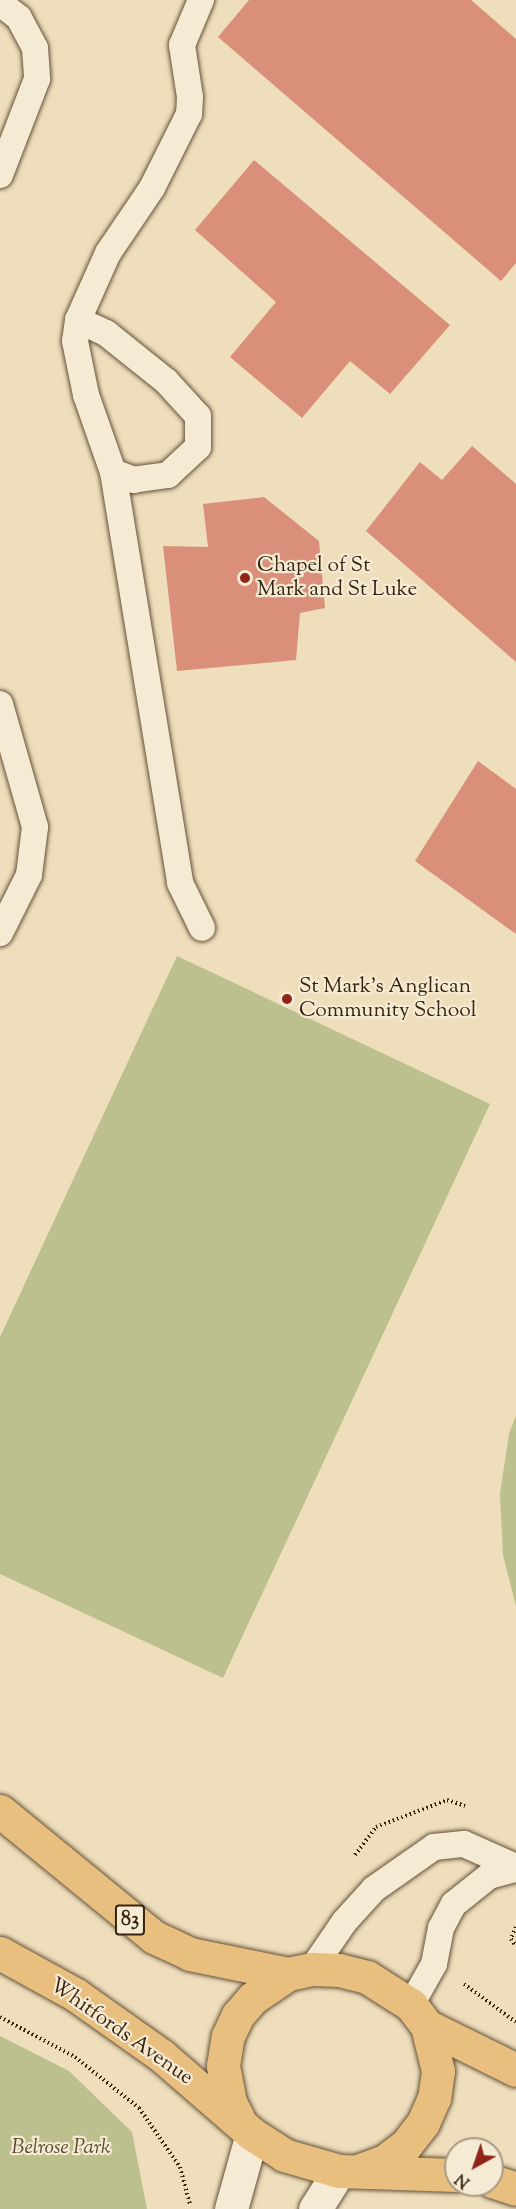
<!DOCTYPE html>
<style>
body{margin:0}
#map{position:relative;width:516px;height:2209px;overflow:hidden;background:#efdebc;font-family:"Sorts Mill Goudy",serif}
div>[style]{position:absolute}
[style*='--x']{left:calc(var(--x)*1px);top:calc(var(--y)*1px);width:calc(var(--w)*1px);rotate:calc(var(--a)*1deg)}
.green>*{inset:0;background:#bcc08e}
.building>*{inset:0;background:#da8f7a}
.path>*{height:4px;margin-top:-2px;transform-origin:0;background:repeating-linear-gradient(90deg,#36240e 0 1.5px,transparent 0 4.5px)}
.roads{filter:drop-shadow(0 0 2px #64523a) drop-shadow(0 0 2px #64523a)}
.service>*{height:26px;margin:-13px;padding:0 13px;transform-origin:13px;border-radius:13px;background:#f5ead3}
.tertiary>*{height:33px;margin:-16.5px;padding:0 16.5px;transform-origin:16.5px;border-radius:16.5px;background:#f5ead3}
.primary>*{height:33px;margin:-16.5px;padding:0 16.5px;transform-origin:16.5px;border-radius:16.5px;background:#e8bf7e}
.dots>*{width:16px;height:16px;translate:-50% -50%;box-sizing:border-box;border:3px solid #f5ead3;border-radius:50%}
span{translate:-50% -50%;white-space:nowrap;text-align:center;line-height:1.15;-webkit-text-stroke:4.5px #f5ead3;paint-order:stroke}
.shield-label span{padding:2px 4px;background:#f5ead3;border:2px solid;border-radius:4px;-webkit-text-stroke-width:0}
.shield-label{font-size:20px;color:#36240e;font-weight:700}
.poi-label{font-size:21px;color:#36240e}
.left{translate:0 -50%;text-align:left}
.street-label{font-size:21px;color:#36240e}
.park-label{font-size:21px;color:#584b2e;font-style:italic}
.north{position:absolute;left:444px;top:2137px;width:60px;height:60px;box-sizing:border-box;background:#f5ead3;border:2px solid #a99b84;border-radius:50%;rotate:220deg;font-size:16px;font-weight:700;line-height:24px;text-align:center;color:#36240e}
.north::after{content:'';display:block;margin:auto;width:21px;height:27px;background:#8f2418;clip-path:polygon(50% 0,100% 100%,50% 72%,0 100%)}
</style>
<div id="map">
<div class="green">
<i style="clip-path:polygon(177px 956px,490px 1104px,223px 1678px,0 1574px,0 1337px)"></i>
<i style="clip-path:polygon(516px 1415px,516px 1606px,503px 1555px,500px 1494px,509px 1434px)"></i>
<i style="clip-path:polygon(0 2036px,69px 2071px,132px 2132px,147px 2209px,0 2209px)"></i>
</div>
<div class="building">
<i style="clip-path:polygon(249px 0,471px 0,516px 39px,516px 263px,501px 281px,218px 37px)"></i>
<i style="clip-path:polygon(254px 160px,450px 325px,390px 394px,350px 361px,302px 418px,230px 357px,276px 302px,195px 230px)"></i>
<i style="clip-path:polygon(472px 446px,516px 484px,516px 662px,366px 531px,420px 462px,442px 480px)"></i>
<i style="clip-path:polygon(264px 497px,319px 541px,325px 608px,300px 613px,296px 660px,177px 671px,163px 546px,208px 547px,203px 504px)"></i>
<i style="clip-path:polygon(478px 761px,516px 789px,516px 934px,415px 861px)"></i>
</div>
<div class="path">
<i style="--x:355;--y:1855;--w:35;--a:-53"></i>
<i style="--x:376;--y:1827;--w:76;--a:-20.8"></i>
<i style="--x:447;--y:1800;--w:19;--a:18"></i>
<i style="--x:516;--y:1927;--w:13;--a:113"></i>
<i style="--x:511;--y:1939;--w:9;--a:54"></i>
<i style="--x:464;--y:1984;--w:64;--a:36.2"></i>
<i style="--x:0;--y:2017;--w:85;--a:28.1"></i>
<i style="--x:75;--y:2057;--w:82;--a:38.6"></i>
<i style="--x:139;--y:2108;--w:72;--a:55.2"></i>
<i style="--x:180;--y:2167;--w:39;--a:75"></i>
</div>
<div class="roads">
<div class="service">
<i style="--x:201;--y:0;--w:49;--a:112.9"></i>
<i style="--x:182;--y:45;--w:53;--a:81.3"></i>
<i style="--x:190;--y:97;--w:17;--a:93"></i>
<i style="--x:189;--y:114;--w:83;--a:116.6"></i>
<i style="--x:152;--y:188;--w:78;--a:124.1"></i>
<i style="--x:108;--y:253;--w:73;--a:114.1"></i>
<i style="--x:78;--y:320;--w:21;--a:98"></i>
<i style="--x:75;--y:341;--w:55;--a:78.5"></i>
<i style="--x:86;--y:395;--w:82;--a:70.7"></i>
<i style="--x:113;--y:472;--w:416;--a:80.7"></i>
<i style="--x:180;--y:883;--w:50;--a:63.9"></i>
<i style="--x:0;--y:3;--w:24;--a:38"></i>
<i style="--x:19;--y:18;--w:34;--a:62"></i>
<i style="--x:35;--y:48;--w:31;--a:86"></i>
<i style="--x:37;--y:79;--w:103;--a:111.1"></i>
<i style="--x:78;--y:320;--w:31;--a:25"></i>
<i style="--x:106;--y:333;--w:77;--a:38.7"></i>
<i style="--x:166;--y:381;--w:47;--a:47.6"></i>
<i style="--x:198;--y:416;--w:31;--a:90"></i>
<i style="--x:198;--y:447;--w:41;--a:137"></i>
<i style="--x:168;--y:475;--w:34;--a:172"></i>
<i style="--x:134;--y:480;--w:22;--a:-159"></i>
<i style="--x:0;--y:704;--w:128;--a:74.1"></i>
<i style="--x:35;--y:827;--w:48;--a:97.1"></i>
<i style="--x:29;--y:875;--w:65;--a:116.6"></i>
<i style="--x:312;--y:1969;--w:58;--a:-55.5"></i>
<i style="--x:345;--y:1921;--w:43;--a:-47.8"></i>
<i style="--x:374;--y:1889;--w:73;--a:-35"></i>
<i style="--x:434;--y:1847;--w:30;--a:-6"></i>
<i style="--x:464;--y:1844;--w:57;--a:23.9"></i>
<i style="--x:411;--y:2005;--w:47;--a:-60.7"></i>
<i style="--x:434;--y:1964;--w:37;--a:-79"></i>
<i style="--x:441;--y:1928;--w:27;--a:-62"></i>
<i style="--x:454;--y:1904;--w:45;--a:-38.7"></i>
<i style="--x:489;--y:1876;--w:28;--a:-15"></i>
</div>
<div class="tertiary">
<i style="--x:231;--y:2209;--w:78;--a:-74.4"></i>
<i style="--x:315;--y:2209;--w:45;--a:-57.7"></i>
</div>
<div class="primary">
<i style="--x:0;--y:1811;--w:199;--a:39.3"></i>
<i style="--x:154;--y:1937;--w:40;--a:25"></i>
<i style="--x:190;--y:1954;--w:100;--a:11.5"></i>
<i style="--x:0;--y:1953;--w:87;--a:28.9"></i>
<i style="--x:76;--y:1995;--w:105;--a:35.3"></i>
<i style="--x:162;--y:2056;--w:119;--a:40.9"></i>
<i style="--x:252;--y:2134;--w:38;--a:33"></i>
<i style="--x:284;--y:2155;--w:57;--a:16.2"></i>
<i style="--x:339;--y:2171;--w:117;--a:2"></i>
<i style="--x:427;--y:2026;--w:99;--a:26.3"></i>
<i style="--x:238;--y:2118;--w:18;--a:-117"></i>
<i style="--x:230;--y:2102;--w:37;--a:-101"></i>
<i style="--x:223;--y:2066;--w:30;--a:-81"></i>
<i style="--x:228;--y:2036;--w:23;--a:-65"></i>
<i style="--x:238;--y:2015;--w:23;--a:-49"></i>
<i style="--x:253;--y:1998;--w:42;--a:-34.4"></i>
<i style="--x:288;--y:1974;--w:25;--a:-12"></i>
<i style="--x:312;--y:1969;--w:27;--a:2"></i>
<i style="--x:339;--y:1970;--w:29;--a:14"></i>
<i style="--x:367;--y:1977;--w:52;--a:32.5"></i>
<i style="--x:411;--y:2005;--w:26;--a:53"></i>
<i style="--x:427;--y:2026;--w:46;--a:76.3"></i>
<i style="--x:438;--y:2071;--w:27;--a:98"></i>
<i style="--x:434;--y:2098;--w:27;--a:114"></i>
<i style="--x:423;--y:2123;--w:28;--a:128"></i>
<i style="--x:406;--y:2145;--w:26;--a:143"></i>
<i style="--x:385;--y:2161;--w:27;--a:160"></i>
<i style="--x:492;--y:2181;--w:25;--a:18"></i>
</div>
</div>
<div class="dots">
<i style="left:245px;top:578px;background:#8f2418"></i>
<i style="left:287px;top:999px;background:#8f2418"></i>
</div>
<div class="shield-label">
<span style="left:130px;top:1920px">83</span>
</div>
<div class="poi-label">
<span class="left" style="left:257px;top:578px">Chapel of St<br>Mark and St Luke</span>
<span class="left" style="left:299px;top:999px">St Mark's Anglican<br>Community School</span>
</div>
<div class="street-label">
<span style="left:121px;top:2032px;rotate:35deg">Whitfords Avenue</span>
</div>
<div class="park-label">
<span style="left:61px;top:2148px">Belrose Park</span>
</div>
<div class="north">N</div>
</div>
